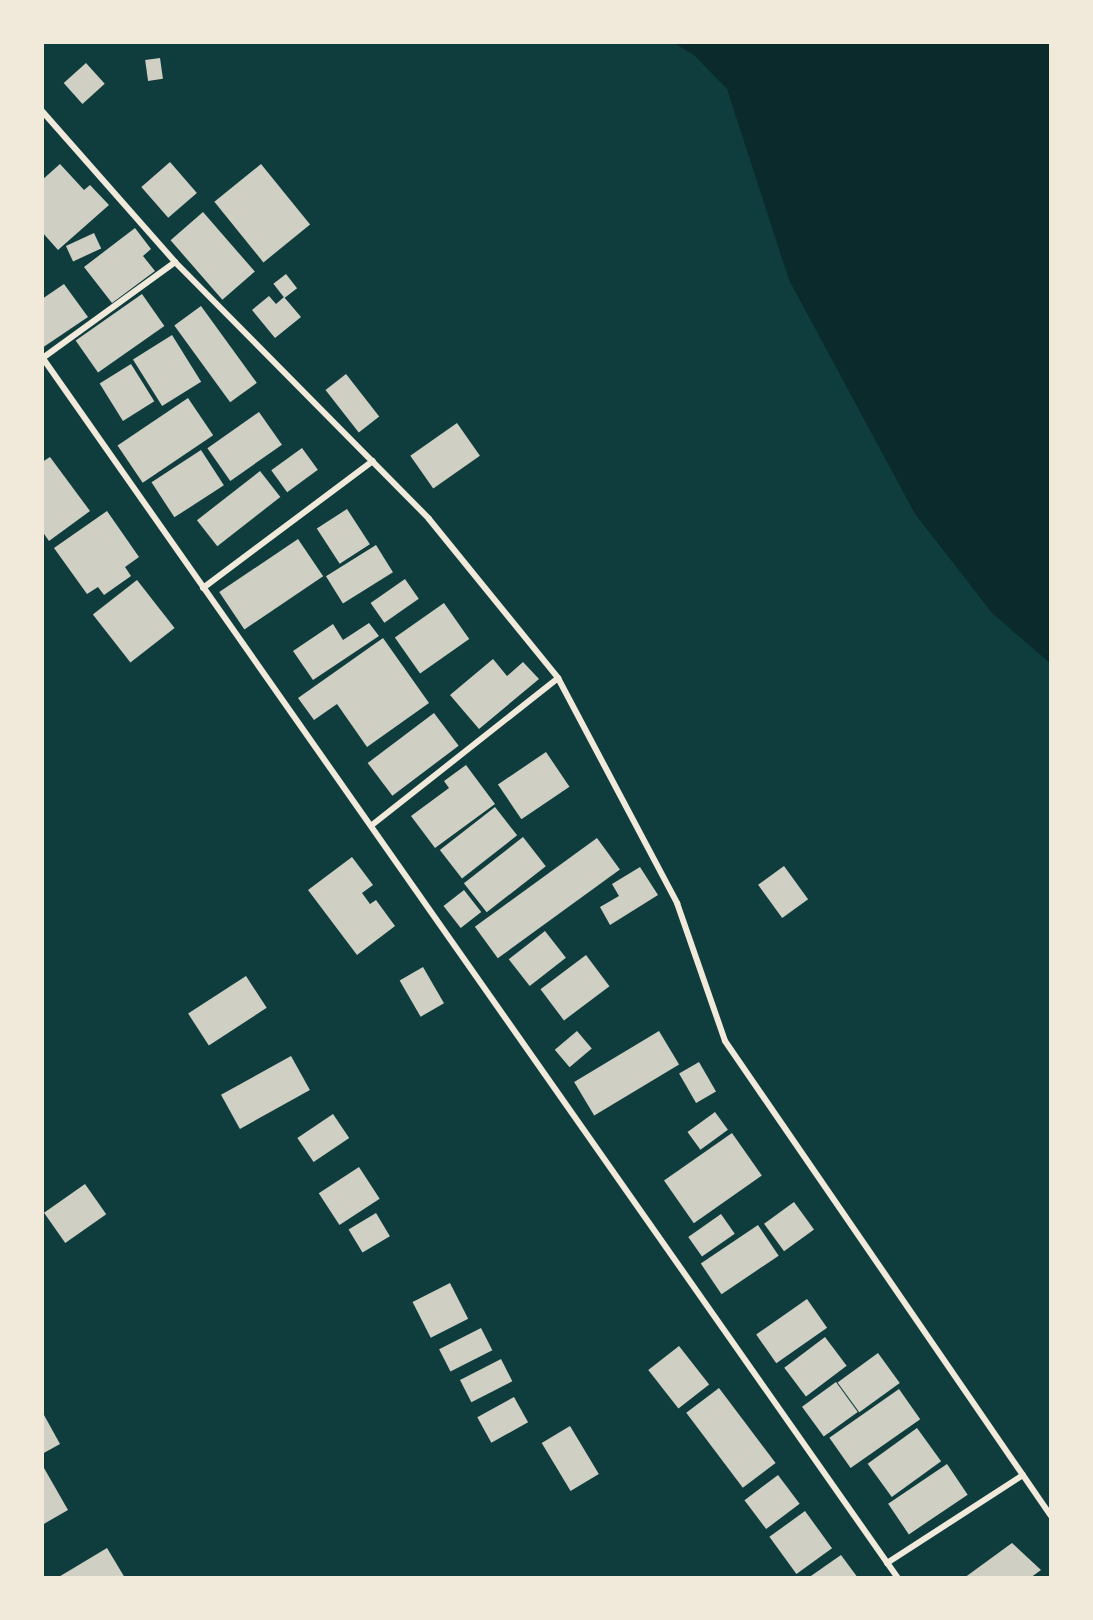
<!DOCTYPE html>
<style>
body{margin:0}
#map{position:relative;width:1093px;height:1620px;overflow:hidden;background:#0f3d3e;font-family:"Golos Text",sans-serif}
div>[style]{position:absolute}
[style*='--x']{left:calc(var(--x)*1px);top:calc(var(--y)*1px);width:calc(var(--w)*1px);rotate:calc(var(--a)*1deg)}
.water>*{inset:0;background:#0a2a2b}
.building>*{inset:0;background:#cfcfc3;transform-origin:0 0}
.minor>*{height:6px;margin:-3px;padding:0 3px;transform-origin:3px;border-radius:3px;background:#f1e9da}
span{translate:-50% -50%;white-space:nowrap;text-align:center;line-height:1.15;-webkit-text-stroke:4.5px #f1e9da;paint-order:stroke}
.frame{position:absolute;inset:0;border:44px solid #f1e9da;pointer-events:none}
</style>
<div id="map">
<div class="water">
<i style="clip-path:polygon(672px 42px,1051px 42px,1051px 664px,992px 613px,915px 514px,789px 280px,727px 89px,694px 55px)"></i>
</div>
<div class="building">
<i style="left:160px;top:58px;width:21px;height:15px;rotate:82deg"></i>
<i style="left:86px;top:63px;width:28px;height:30px;rotate:48deg"></i>
<i style="left:170px;top:162px;width:41px;height:38px;rotate:49deg"></i>
<i style="clip-path:polygon(60px 164px,84px 190px,90px 185px,109px 205px,58px 250px,42px 232px,42px 180px)"></i>
<i style="left:261px;top:164px;width:78px;height:60px;rotate:51deg"></i>
<i style="left:203px;top:212px;width:79px;height:43px;rotate:49deg"></i>
<i style="clip-path:polygon(135px 228px,151px 249px,143px 256px,155px 271px,112px 303px,84px 267px)"></i>
<i style="left:94px;top:233px;width:17px;height:31px;rotate:65deg"></i>
<i style="left:286px;top:274px;width:18px;height:16px;rotate:52deg"></i>
<i style="clip-path:polygon(64px 284px,88px 317px,42px 348px,42px 299px)"></i>
<i style="left:142px;top:294px;width:39px;height:81px;rotate:55deg"></i>
<i style="clip-path:polygon(269px 296px,276px 304px,284px 297px,301px 317px,275px 338px,252px 310px)"></i>
<i style="left:201px;top:306px;width:95px;height:33px;rotate:54deg"></i>
<i style="left:172px;top:335px;width:55px;height:46px;rotate:58deg"></i>
<i style="left:131px;top:364px;width:44px;height:37px;rotate:58deg"></i>
<i style="left:346px;top:374px;width:54px;height:26px;rotate:52deg"></i>
<i style="left:188px;top:398px;width:45px;height:85px;rotate:56deg"></i>
<i style="left:259px;top:412px;width:40px;height:63px;rotate:55deg"></i>
<i style="left:457px;top:423px;width:40px;height:57px;rotate:55deg"></i>
<i style="left:302px;top:448px;width:27px;height:38px;rotate:54deg"></i>
<i style="left:201px;top:450px;width:42px;height:59px;rotate:57deg"></i>
<i style="clip-path:polygon(50px 457px,90px 511px,49px 541px,42px 531px,42px 462px)"></i>
<i style="left:260px;top:471px;width:33px;height:80px;rotate:52deg"></i>
<i style="left:347px;top:509px;width:42px;height:36px;rotate:57deg"></i>
<i style="clip-path:polygon(107px 511px,139px 557px,125px 567px,131px 576px,104px 595px,98px 587px,87px 594px,54px 548px)"></i>
<i style="left:298px;top:539px;width:45px;height:95px;rotate:56deg"></i>
<i style="left:376px;top:545px;width:32px;height:59px;rotate:58deg"></i>
<i style="left:405px;top:579px;width:24px;height:42px;rotate:55deg"></i>
<i style="left:137px;top:580px;width:61px;height:56px;rotate:52deg"></i>
<i style="left:444px;top:603px;width:44px;height:60px;rotate:55deg"></i>
<i style="clip-path:polygon(369px 623px,379px 636px,313px 680px,293px 651px,333px 624px,343px 640px)"></i>
<i style="clip-path:polygon(383px 638px,429px 703px,367px 747px,337px 704px,314px 720px,298px 698px)"></i>
<i style="clip-path:polygon(493px 659px,507px 676px,523px 662px,539px 679px,479px 729px,450px 695px)"></i>
<i style="left:434px;top:713px;width:41px;height:83px;rotate:53deg"></i>
<i style="left:546px;top:752px;width:42px;height:58px;rotate:56deg"></i>
<i style="clip-path:polygon(466px 765px,495px 804px,435px 848px,411px 816px,449px 788px,444px 781px)"></i>
<i style="left:495px;top:807px;width:36px;height:70px;rotate:52deg"></i>
<i style="left:523px;top:837px;width:37px;height:75px;rotate:52deg"></i>
<i style="left:597px;top:838px;width:39px;height:151px;rotate:54deg"></i>
<i style="clip-path:polygon(352px 857px,373px 885px,362px 893px,370px 904px,376px 900px,395px 926px,357px 955px,308px 890px)"></i>
<i style="left:784px;top:866px;width:41px;height:32px;rotate:54deg"></i>
<i style="clip-path:polygon(640px 867px,658px 895px,610px 925px,600px 907px,619px 896px,612px 884px)"></i>
<i style="left:464px;top:890px;width:28px;height:26px;rotate:52deg"></i>
<i style="left:545px;top:931px;width:34px;height:46px;rotate:52deg"></i>
<i style="left:586px;top:955px;width:39px;height:57px;rotate:53deg"></i>
<i style="left:423px;top:967px;width:42px;height:27px;rotate:60deg"></i>
<i style="left:246px;top:976px;width:38px;height:69px;rotate:57deg"></i>
<i style="left:577px;top:1031px;width:23px;height:29px;rotate:50deg"></i>
<i style="left:659px;top:1031px;width:39px;height:99px;rotate:59deg"></i>
<i style="left:291px;top:1056px;width:39px;height:80px;rotate:61deg"></i>
<i style="left:699px;top:1062px;width:34px;height:23px;rotate:60deg"></i>
<i style="left:715px;top:1112px;width:22px;height:34px;rotate:54deg"></i>
<i style="left:333px;top:1114px;width:29px;height:43px;rotate:56deg"></i>
<i style="left:732px;top:1133px;width:52px;height:83px;rotate:55deg"></i>
<i style="left:359px;top:1167px;width:38px;height:48px;rotate:57deg"></i>
<i style="left:85px;top:1184px;width:37px;height:50px;rotate:55deg"></i>
<i style="left:794px;top:1202px;width:34px;height:37px;rotate:54deg"></i>
<i style="left:376px;top:1213px;width:27px;height:32px;rotate:59deg"></i>
<i style="left:721px;top:1214px;width:24px;height:40px;rotate:55deg"></i>
<i style="left:758px;top:1225px;width:37px;height:69px;rotate:56deg"></i>
<i style="left:450px;top:1283px;width:40px;height:42px;rotate:63deg"></i>
<i style="left:807px;top:1299px;width:35px;height:62px;rotate:55deg"></i>
<i style="left:481px;top:1328px;width:25px;height:47px;rotate:63deg"></i>
<i style="left:825px;top:1337px;width:36px;height:51px;rotate:53deg"></i>
<i style="left:679px;top:1346px;width:49px;height:39px;rotate:52deg"></i>
<i style="left:878px;top:1353px;width:37px;height:50px;rotate:54deg"></i>
<i style="left:501px;top:1359px;width:25px;height:46px;rotate:63deg"></i>
<i style="left:836px;top:1382px;width:37px;height:42px;rotate:54deg"></i>
<i style="left:719px;top:1388px;width:94px;height:41px;rotate:53deg"></i>
<i style="left:899px;top:1389px;width:37px;height:85px;rotate:55deg"></i>
<i style="left:514px;top:1397px;width:29px;height:42px;rotate:61deg"></i>
<i style="clip-path:polygon(44px 1415px,60px 1444px,42px 1454px,42px 1416px)"></i>
<i style="left:570px;top:1426px;width:56px;height:33px;rotate:59deg"></i>
<i style="left:917px;top:1428px;width:41px;height:61px;rotate:54deg"></i>
<i style="left:947px;top:1464px;width:37px;height:71px;rotate:56deg"></i>
<i style="clip-path:polygon(44px 1468px,68px 1510px,42px 1525px,42px 1469px)"></i>
<i style="left:778px;top:1475px;width:36px;height:42px;rotate:53deg"></i>
<i style="left:805px;top:1511px;width:46px;height:44px;rotate:54deg"></i>
<i style="clip-path:polygon(1012px 1543px,1041px 1570px,1030px 1578px,964px 1578px)"></i>
<i style="clip-path:polygon(107px 1548px,125px 1578px,57px 1578px)"></i>
<i style="clip-path:polygon(841px 1555px,858px 1578px,808px 1578px)"></i>
</div>
<div class="minor">
<i style="--x:42;--y:111;--w:201;--a:48.6"></i>
<i style="--x:175;--y:262;--w:361;--a:45.3"></i>
<i style="--x:429;--y:519;--w:205;--a:50.9"></i>
<i style="--x:558;--y:678;--w:255;--a:62.1"></i>
<i style="--x:677;--y:903;--w:146;--a:70.8"></i>
<i style="--x:725;--y:1041;--w:576;--a:55.54"></i>
<i style="--x:42;--y:357;--w:1491;--a:54.97"></i>
<i style="--x:44;--y:357;--w:162;--a:-35.9"></i>
<i style="--x:203;--y:588;--w:212;--a:-36.8"></i>
<i style="--x:372;--y:825;--w:237;--a:-38.3"></i>
<i style="--x:887;--y:1563;--w:162;--a:-32.9"></i>
</div>
<div class="frame"></div>
</div>
